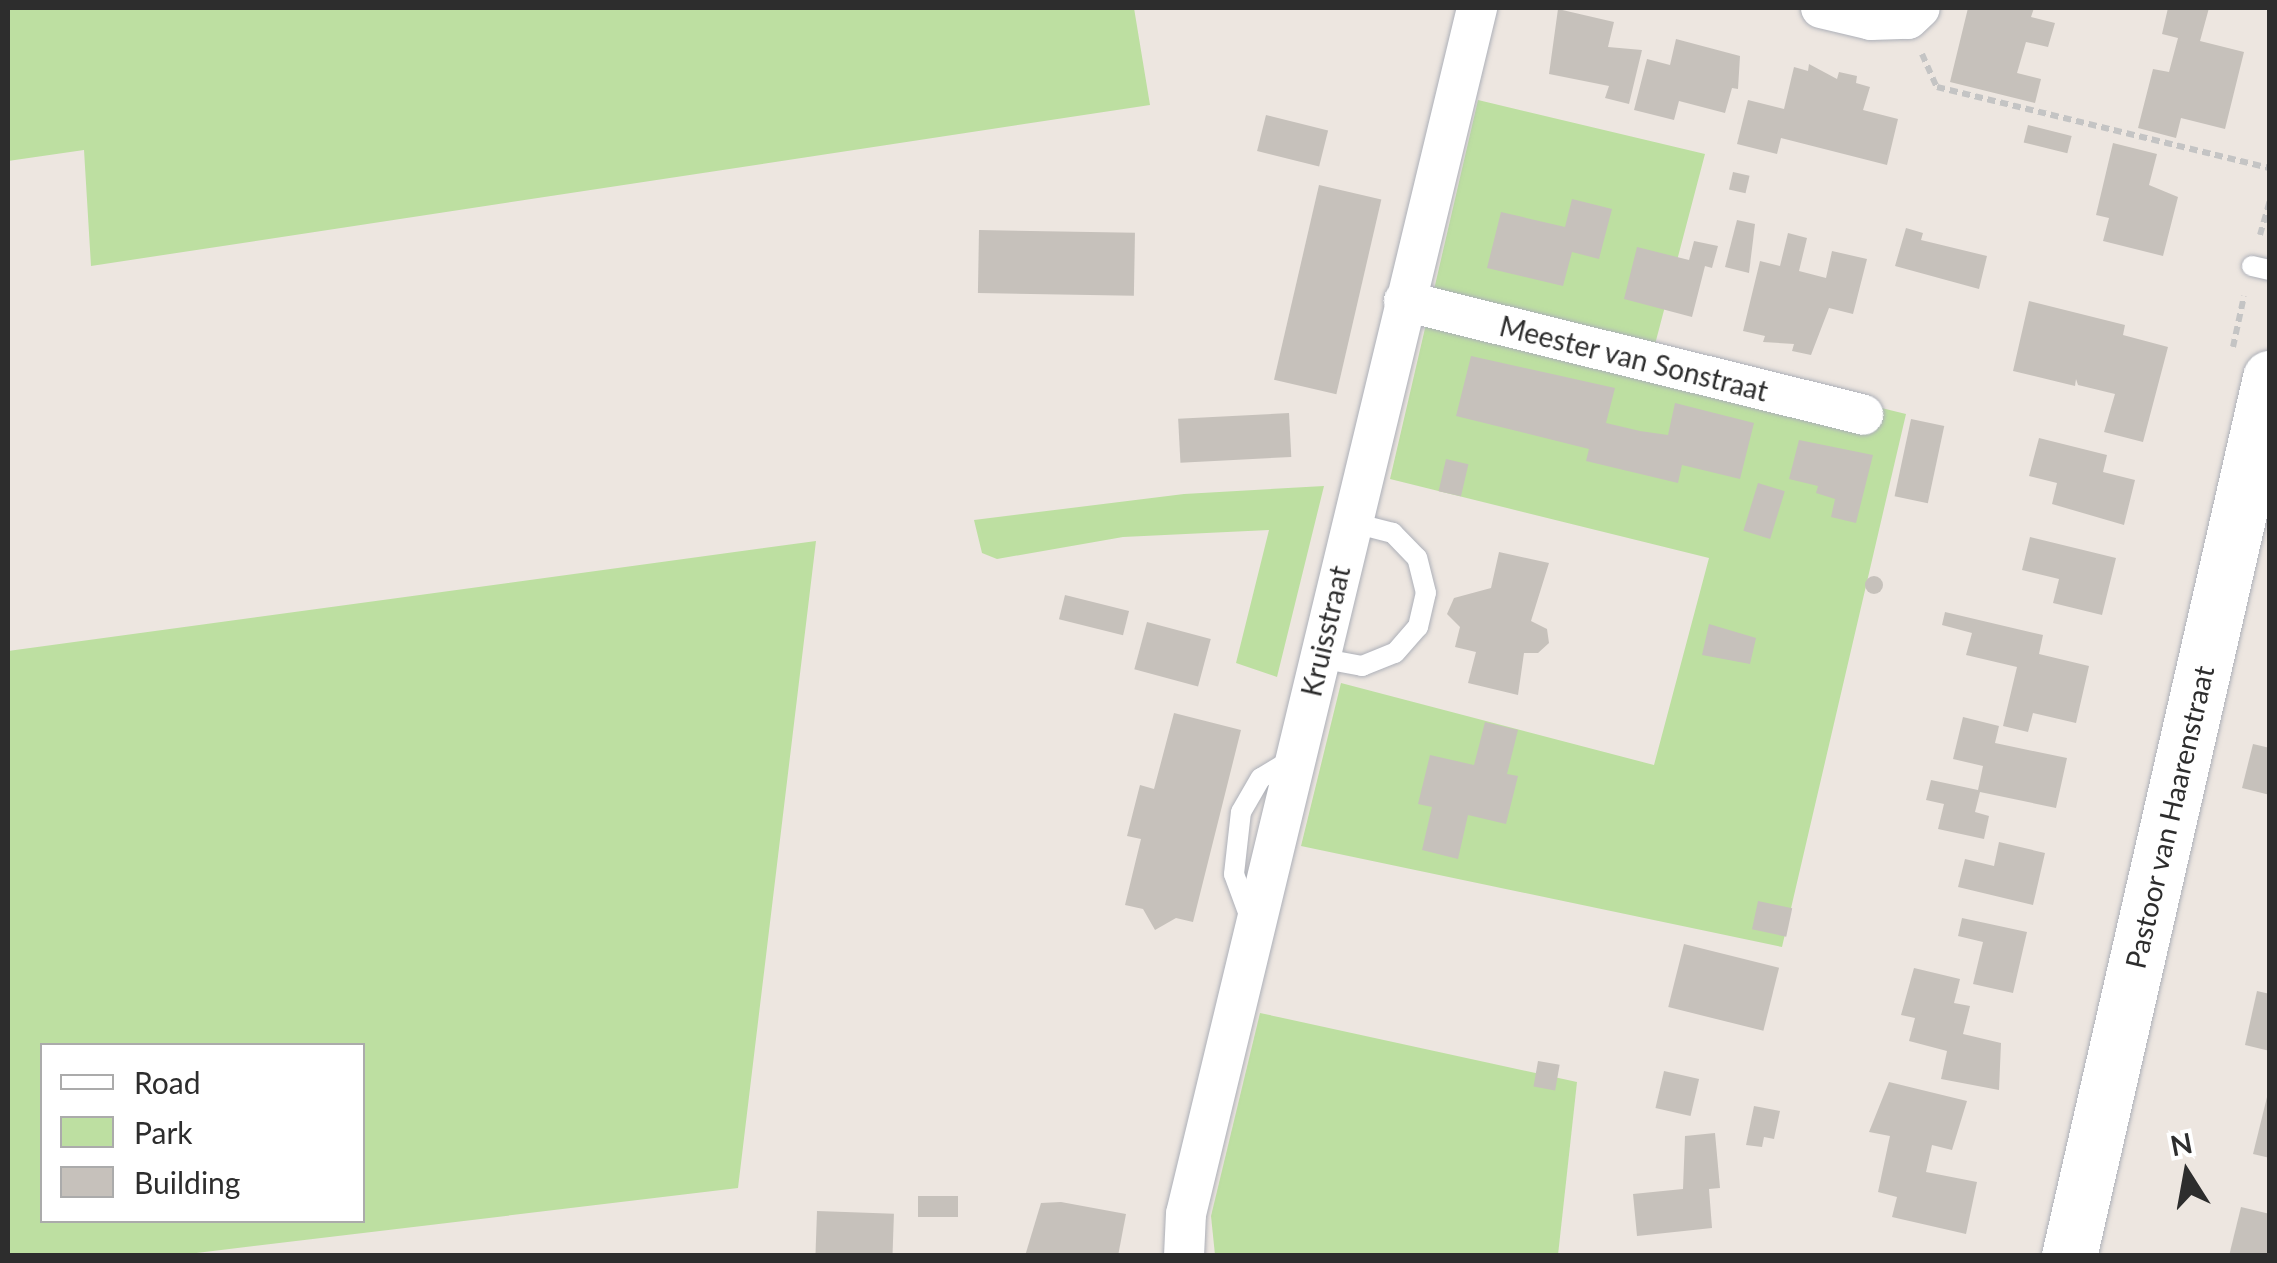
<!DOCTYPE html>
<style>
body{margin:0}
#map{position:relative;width:2277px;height:1263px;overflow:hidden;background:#ede6e0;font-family:Lato,sans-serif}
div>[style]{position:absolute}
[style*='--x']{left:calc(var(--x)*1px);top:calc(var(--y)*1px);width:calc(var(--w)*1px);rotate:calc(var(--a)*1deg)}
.green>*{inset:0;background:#bddfa1}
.building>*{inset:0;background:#c6c1bb;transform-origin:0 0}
.round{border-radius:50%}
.path>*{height:6px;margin-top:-3px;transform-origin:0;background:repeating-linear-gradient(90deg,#c4c4c4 0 8px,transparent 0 13px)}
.roads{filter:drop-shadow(0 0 2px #adb0b8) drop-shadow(0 0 2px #adb0b8)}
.lane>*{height:20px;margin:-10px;padding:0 10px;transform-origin:10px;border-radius:10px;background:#fff}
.street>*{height:40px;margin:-20px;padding:0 20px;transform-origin:20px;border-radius:20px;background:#fff}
.secondary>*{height:55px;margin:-27.5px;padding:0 27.5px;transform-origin:27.5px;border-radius:27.5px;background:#fff}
span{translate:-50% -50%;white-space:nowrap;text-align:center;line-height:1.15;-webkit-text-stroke:8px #fff;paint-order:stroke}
.street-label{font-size:28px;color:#2d2d2d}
.frame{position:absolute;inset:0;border:10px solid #2d2d2d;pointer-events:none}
.legend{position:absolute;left:40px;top:1043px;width:325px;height:180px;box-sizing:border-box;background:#fff;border:2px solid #ababab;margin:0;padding:12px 18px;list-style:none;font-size:30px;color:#2d2d2d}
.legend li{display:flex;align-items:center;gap:20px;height:50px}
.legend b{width:50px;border:2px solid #ababab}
.north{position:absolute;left:2137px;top:1123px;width:100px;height:100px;-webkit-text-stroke:8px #fff;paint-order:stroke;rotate:349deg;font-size:28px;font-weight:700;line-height:40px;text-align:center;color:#2d2d2d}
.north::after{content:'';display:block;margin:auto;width:35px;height:45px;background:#2d2d2d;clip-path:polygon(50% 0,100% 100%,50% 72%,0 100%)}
</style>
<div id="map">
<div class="green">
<i style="clip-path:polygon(8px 8px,1134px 8px,1150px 105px,91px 266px,84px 150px,8px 161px)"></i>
<i style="clip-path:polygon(1478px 100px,1705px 154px,1653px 352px,1906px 414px,1782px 947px,1301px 846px,1341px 683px,1654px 765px,1709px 558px,1390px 479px)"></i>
<i style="clip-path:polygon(1324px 486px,1277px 677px,1236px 663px,1269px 530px,1123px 537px,997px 559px,982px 553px,974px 520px,1184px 494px)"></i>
<i style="clip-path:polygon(evenodd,816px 541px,738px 1188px,180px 1255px,8px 1255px,8px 651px,816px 541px,42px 1046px,362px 1046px,362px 1220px,42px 1220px,42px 1046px)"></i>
<i style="clip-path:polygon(1260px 1013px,1577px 1082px,1558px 1255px,1215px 1255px,1211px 1216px)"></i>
</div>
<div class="building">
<i style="clip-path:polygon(1968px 8px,2034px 8px,2031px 17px,2055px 23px,2048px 47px,2026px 42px,2017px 73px,2041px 79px,2035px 103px,1950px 82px)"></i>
<i style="clip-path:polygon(2168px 8px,2209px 8px,2200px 41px,2244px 52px,2225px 129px,2181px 118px,2176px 138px,2138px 128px,2153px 69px,2169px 72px,2178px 38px,2162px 34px)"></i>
<i style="clip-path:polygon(1558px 9px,1614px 22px,1608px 47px,1642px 50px,1629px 104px,1605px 98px,1609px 86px,1549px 74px)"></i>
<i style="clip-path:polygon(1676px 39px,1740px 56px,1738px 89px,1732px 88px,1725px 113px,1679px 101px,1674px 120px,1634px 110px,1647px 59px,1670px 65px)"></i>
<i style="clip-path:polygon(1809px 64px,1837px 79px,1839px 72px,1857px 76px,1856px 83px,1870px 87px,1863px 110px,1898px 119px,1887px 165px,1781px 138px,1777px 154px,1737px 144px,1748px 100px,1784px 109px,1794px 67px,1808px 71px)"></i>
<i style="left:1266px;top:115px;width:64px;height:37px;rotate:14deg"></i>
<i style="left:2028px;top:125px;width:45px;height:18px;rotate:14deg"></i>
<i style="clip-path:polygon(2113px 143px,2157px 154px,2149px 185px,2178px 197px,2163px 256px,2103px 241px,2109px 218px,2096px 215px)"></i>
<i style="left:1733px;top:172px;width:17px;height:18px;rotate:13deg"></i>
<i style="left:1319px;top:185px;width:64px;height:200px;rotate:13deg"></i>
<i style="clip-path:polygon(1572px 199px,1612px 209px,1599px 259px,1572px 252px,1563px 286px,1487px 268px,1501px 212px,1565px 227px)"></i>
<i style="clip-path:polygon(1737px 220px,1755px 224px,1749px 273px,1725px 267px)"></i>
<i style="clip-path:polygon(1906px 228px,1923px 233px,1921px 240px,1987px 256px,1979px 289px,1895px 266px)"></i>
<i style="left:979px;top:230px;width:156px;height:63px;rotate:1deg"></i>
<i style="clip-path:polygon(1788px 233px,1807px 238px,1799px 271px,1826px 278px,1832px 251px,1867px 259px,1853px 314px,1829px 308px,1811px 355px,1792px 351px,1794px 344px,1763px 342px,1765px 336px,1743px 331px,1760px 261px,1780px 266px)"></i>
<i style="clip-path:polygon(1694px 241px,1718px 246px,1712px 268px,1705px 266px,1692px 317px,1624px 299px,1637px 247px,1689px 260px)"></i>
<i style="clip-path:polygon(2029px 301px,2125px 325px,2123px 335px,2168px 347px,2143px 442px,2104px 432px,2115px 394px,2078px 385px,2076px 379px,2075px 386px,2013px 371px)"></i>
<i style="clip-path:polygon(1471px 356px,1615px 388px,1606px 423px,1640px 431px,1668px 435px,1675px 403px,1754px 423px,1740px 479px,1682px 465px,1678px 483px,1586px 461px,1589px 449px,1456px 416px)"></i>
<i style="left:1289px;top:413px;width:44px;height:111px;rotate:87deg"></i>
<i style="left:1911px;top:419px;width:34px;height:79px;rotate:12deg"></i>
<i style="clip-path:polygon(2039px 438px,2107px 455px,2103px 472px,2135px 480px,2124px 525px,2052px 504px,2057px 483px,2029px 476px)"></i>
<i style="clip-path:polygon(1799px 440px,1873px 455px,1856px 523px,1831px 517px,1835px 499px,1816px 493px,1818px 486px,1789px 479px)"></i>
<i style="left:1446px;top:459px;width:23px;height:33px;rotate:13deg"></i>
<i style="left:1758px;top:483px;width:28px;height:50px;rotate:17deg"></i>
<i style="clip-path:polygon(2030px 537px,2116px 558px,2102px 615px,2053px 603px,2059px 579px,2022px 570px)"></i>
<i style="clip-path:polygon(1499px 552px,1549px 563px,1531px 621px,1547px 629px,1549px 643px,1538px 653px,1524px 653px,1518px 695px,1468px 683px,1476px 652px,1455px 647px,1460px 627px,1447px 614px,1454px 598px,1491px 588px)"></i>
<i class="round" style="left:1865px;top:576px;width:18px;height:18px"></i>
<i style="left:1065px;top:595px;width:66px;height:25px;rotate:14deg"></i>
<i style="clip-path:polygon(1945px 612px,2043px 635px,2039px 654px,2089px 666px,2076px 723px,2033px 713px,2028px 732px,2003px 726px,2017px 667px,1966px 655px,1972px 633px,1942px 625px)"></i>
<i style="left:1147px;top:622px;width:66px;height:49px;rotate:15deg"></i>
<i style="clip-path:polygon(1709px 624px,1756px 638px,1750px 664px,1702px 655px)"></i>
<i style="clip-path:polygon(1174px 713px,1241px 730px,1193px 922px,1176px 918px,1155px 930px,1143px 909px,1125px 905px,1141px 839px,1127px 836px,1140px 785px,1154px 789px)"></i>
<i style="clip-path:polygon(1963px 717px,1999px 726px,1995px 743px,2067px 758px,2056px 808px,1980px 792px,1975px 812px,1989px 816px,1984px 839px,1938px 829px,1944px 804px,1926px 800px,1931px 780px,1978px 790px,1983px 766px,1953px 759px)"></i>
<i style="clip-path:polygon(1485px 722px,1518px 730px,1507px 774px,1518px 776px,1506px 824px,1468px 815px,1458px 859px,1422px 850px,1432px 807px,1418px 804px,1430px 755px,1474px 765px)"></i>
<i style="clip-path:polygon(2253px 744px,2270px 748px,2270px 795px,2242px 788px)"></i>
<i style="clip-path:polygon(1999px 842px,2045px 853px,2033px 905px,1958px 887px,1965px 859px,1994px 866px)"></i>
<i style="left:1758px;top:901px;width:35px;height:29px;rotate:12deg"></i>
<i style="clip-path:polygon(1962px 918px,2027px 932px,2013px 993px,1973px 984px,1983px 942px,1958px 936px)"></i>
<i style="left:1684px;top:944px;width:98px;height:65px;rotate:14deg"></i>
<i style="clip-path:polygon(1914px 968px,1960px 979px,1954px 1003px,1970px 1006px,1963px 1034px,2001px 1043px,1999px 1090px,1941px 1079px,1947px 1051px,1909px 1041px,1915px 1018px,1901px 1015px)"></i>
<i style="clip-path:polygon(2257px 991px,2270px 994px,2270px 1051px,2245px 1045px)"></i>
<i style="left:1538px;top:1061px;width:22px;height:26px;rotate:10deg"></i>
<i style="left:1664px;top:1071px;width:36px;height:38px;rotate:13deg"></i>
<i style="clip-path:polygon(1889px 1082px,1967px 1101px,1952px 1150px,1932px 1145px,1926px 1172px,1977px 1182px,1966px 1234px,1892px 1217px,1897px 1197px,1878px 1192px,1890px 1136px,1869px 1132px)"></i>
<i style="clip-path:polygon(2268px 1093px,2270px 1093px,2270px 1158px,2253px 1154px)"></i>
<i style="clip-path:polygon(1754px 1106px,1780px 1111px,1774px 1139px,1764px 1137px,1762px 1147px,1746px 1145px)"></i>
<i style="clip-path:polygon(1715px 1133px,1720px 1188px,1709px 1189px,1712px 1228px,1637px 1236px,1633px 1194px,1683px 1189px,1685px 1136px)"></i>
<i style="left:958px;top:1196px;width:21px;height:40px;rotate:90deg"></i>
<i style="clip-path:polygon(1061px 1202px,1126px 1214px,1118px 1256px,1025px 1256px,1041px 1203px)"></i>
<i style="clip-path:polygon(2241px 1207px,2270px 1214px,2270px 1256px,2229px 1256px)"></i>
<i style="left:817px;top:1211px;width:77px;height:45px;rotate:2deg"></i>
</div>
<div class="path">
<i style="--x:1922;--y:54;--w:36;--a:66"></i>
<i style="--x:1937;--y:87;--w:343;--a:13.7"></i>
<i style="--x:2260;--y:235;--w:37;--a:-74"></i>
<i style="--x:2233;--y:347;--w:52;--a:-77.8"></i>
</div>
<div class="roads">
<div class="lane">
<i style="--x:2252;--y:266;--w:18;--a:13"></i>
<i style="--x:1319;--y:658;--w:44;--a:10.5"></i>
<i style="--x:1362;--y:666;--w:35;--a:-22"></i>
<i style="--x:1395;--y:653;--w:35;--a:-49"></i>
<i style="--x:1418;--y:627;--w:35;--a:-77"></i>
<i style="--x:1426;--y:593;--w:36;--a:-104"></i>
<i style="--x:1417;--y:558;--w:35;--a:-134"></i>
<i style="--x:1393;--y:533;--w:44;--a:-165.7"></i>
<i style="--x:1252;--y:923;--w:52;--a:-110.2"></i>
<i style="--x:1234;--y:874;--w:62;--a:-83.6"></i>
<i style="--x:1241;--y:812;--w:39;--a:-60"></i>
<i style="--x:1261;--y:778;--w:41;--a:-31"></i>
</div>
<div class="street">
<i style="--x:1821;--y:8;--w:51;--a:13.5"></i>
<i style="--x:1871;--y:20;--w:37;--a:-2"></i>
<i style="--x:1908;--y:19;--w:16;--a:-43"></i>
<i style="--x:1404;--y:301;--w:473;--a:13.9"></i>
<i style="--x:1184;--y:1256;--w:42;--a:-87.3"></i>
<i style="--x:1186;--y:1214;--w:1241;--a:-76.43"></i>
</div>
<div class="secondary">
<i style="--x:2069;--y:1256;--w:901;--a:-77.11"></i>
</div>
</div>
<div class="street-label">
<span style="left:1634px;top:358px;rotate:14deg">Meester van Sonstraat</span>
<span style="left:1325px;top:631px;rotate:-77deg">Kruisstraat</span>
<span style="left:2169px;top:817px;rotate:-77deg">Pastoor van Haarenstraat</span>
</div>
<div class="frame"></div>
<ul class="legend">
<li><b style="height:12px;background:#fff"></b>Road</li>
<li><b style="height:28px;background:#bddfa1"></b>Park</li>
<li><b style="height:28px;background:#c6c1bb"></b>Building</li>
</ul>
<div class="north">N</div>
</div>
